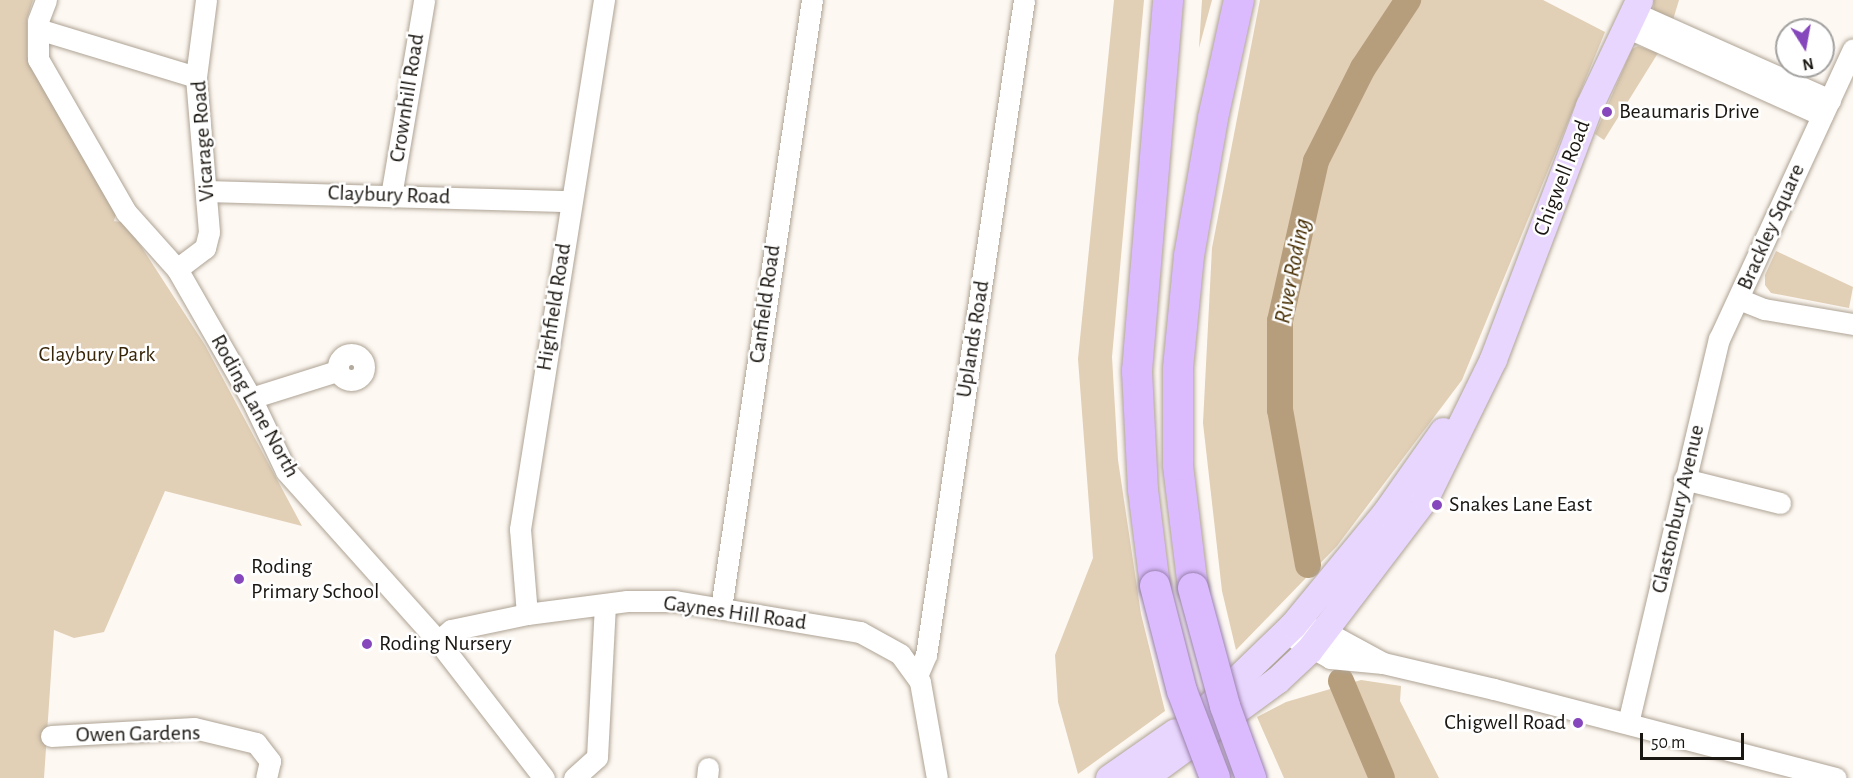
<!DOCTYPE html>
<style>
body{margin:0}
#map{position:relative;width:1853px;height:778px;overflow:hidden;background:#fdf8f2;font-family:"Alegreya Sans",sans-serif}
div>[style]{position:absolute}
[style*='--x']{left:calc(var(--x)*1px);top:calc(var(--y)*1px);width:calc(var(--w)*1px);rotate:calc(var(--a)*1deg)}
.green>*{inset:0;background:#e1cfb6}
.river>*{height:26px;margin:-13px;padding:0 13px;transform-origin:13px;border-radius:13px;background:#b69e7c}
.roads{filter:drop-shadow(0 0 2px #aea394) drop-shadow(0 0 2px #aea394)}
.minor>*{height:21px;margin:-10.5px;padding:0 10.5px;transform-origin:10.5px;border-radius:10.5px;background:#fff}
.minor>.ring{margin:-10.5px;padding:0;box-sizing:content-box;background:none;border:21px solid #fff;border-radius:50%}
.major>*{height:27px;margin:-13.5px;padding:0 13.5px;transform-origin:13.5px;border-radius:13.5px;background:#e9d6fe}
.highway>*{height:30px;margin:-15px;padding:0 15px;transform-origin:15px;border-radius:15px;background:#dbbafe}
.bridges{filter:drop-shadow(0 0 2px #9781ab) drop-shadow(0 0 2px #9781ab)}
.highway-bridge>*{height:30px;margin:-15px;padding:0 15px;transform-origin:15px;border-radius:15px;background:#dbbafe}
.dots>*{width:16px;height:16px;translate:-50% -50%;box-sizing:border-box;border:3px solid #fff;border-radius:50%}
span{translate:-50% -50%;white-space:nowrap;text-align:center;line-height:1.15;-webkit-text-stroke:5px #fff;paint-order:stroke}
.street-label{font-size:22px;color:#1a1611}
.poi-label{font-size:22px;color:#1a1611}
.left{translate:0 -50%;text-align:left}
.right{translate:-100% -50%;text-align:right}
.park-label{font-size:22px;color:#382608}
.water-label{font-size:24px;color:#452c00;font-style:italic}
.north{position:absolute;left:1775px;top:18px;width:60px;height:60px;box-sizing:border-box;background:#fff;border:2px solid #a3a2a0;border-radius:50%;rotate:169deg;font-size:16px;font-weight:700;line-height:24px;text-align:center;color:#1a1611}
.north::after{content:'';display:block;margin:auto;width:21px;height:27px;background:#8647bc;clip-path:polygon(50% 0,100% 100%,50% 72%,0 100%)}
.scale{position:absolute;left:1640px;top:733px;width:104px;height:27px;box-sizing:border-box;border:3px solid #1a1611;border-top:0;padding-left:8px;font-size:18px;line-height:21px;white-space:nowrap;color:#1a1611;-webkit-text-stroke:4px #fff;paint-order:stroke}
</style>
<div id="map">
<div class="green">
<i style="clip-path:polygon(0 0,33px 0,27px 19px,27px 57px,117px 209px,114px 221px,126px 223px,205px 345px,302px 526px,165px 491px,104px 632px,74px 638px,54px 630px,44px 778px,0 778px)"></i>
<i style="clip-path:polygon(1114px 0,1144px 0,1112px 357px,1118px 460px,1141px 614px,1165px 711px,1078px 774px,1058px 702px,1055px 655px,1093px 558px,1078px 359px)"></i>
<i style="clip-path:polygon(1202px 0,1212px 0,1199px 48px)"></i>
<i style="clip-path:polygon(1260px 0,1543px 0,1605px 32px,1462px 380px,1337px 546px,1236px 650px,1222px 591px,1203px 423px,1212px 248px)"></i>
<i style="clip-path:polygon(1653px 0,1679px 0,1672px 23px,1654px 12px)"></i>
<i style="clip-path:polygon(1638px 46px,1658px 53px,1604px 140px,1595px 134px,1632px 49px)"></i>
<i style="clip-path:polygon(1776px 251px,1853px 287px,1849px 308px,1771px 293px,1765px 285px,1765px 275px)"></i>
<i style="clip-path:polygon(1361px 680px,1401px 686px,1400px 701px,1439px 778px,1284px 778px,1257px 717px,1286px 702px)"></i>
</div>
<div class="river">
<i style="--x:1308;--y:565;--w:158;--a:-100.2"></i>
<i style="--x:1280;--y:410;--w:89;--a:-90"></i>
<i style="--x:1280;--y:321;--w:164;--a:-77.3"></i>
<i style="--x:1316;--y:161;--w:104;--a:-63.2"></i>
<i style="--x:1363;--y:68;--w:82;--a:-56.5"></i>
<i style="--x:1341;--y:681;--w:105;--a:67.1"></i>
</div>
<div class="roads">
<div class="minor">
<i style="--x:46;--y:0;--w:22;--a:111"></i>
<i style="--x:38;--y:21;--w:38;--a:90"></i>
<i style="--x:38;--y:59;--w:177;--a:60.1"></i>
<i style="--x:126;--y:212;--w:76;--a:48.2"></i>
<i style="--x:177;--y:269;--w:149;--a:60.2"></i>
<i style="--x:251;--y:398;--w:81;--a:64.4"></i>
<i style="--x:286;--y:471;--w:228;--a:48.2"></i>
<i style="--x:438;--y:641;--w:173;--a:52.3"></i>
<i style="--x:1633;--y:12;--w:216;--a:24.1"></i>
<i style="--x:1626;--y:27;--w:215;--a:24.2"></i>
<i style="--x:38;--y:29;--w:165;--a:16.9"></i>
<i style="--x:207;--y:191;--w:363;--a:1.6"></i>
<i style="--x:391;--y:196;--w:199;--a:-80.4"></i>
<i style="--x:177;--y:269;--w:35;--a:-37"></i>
<i style="--x:205;--y:248;--w:16;--a:-76"></i>
<i style="--x:209;--y:232;--w:156;--a:-94.8"></i>
<i style="--x:196;--y:77;--w:78;--a:-82.6"></i>
<i style="--x:1739;--y:299;--w:27;--a:22"></i>
<i style="--x:1764;--y:309;--w:90;--a:9.6"></i>
<i class="ring" style="left:338px;top:354px;width:5px;height:5px"></i>
<i style="--x:251;--y:398;--w:90;--a:-17.4"></i>
<i style="--x:1684;--y:479;--w:99;--a:14"></i>
<i style="--x:721;--y:608;--w:615;--a:-81.49"></i>
<i style="--x:527;--y:614;--w:85;--a:-94.7"></i>
<i style="--x:520;--y:529;--w:536;--a:-80.98"></i>
<i style="--x:438;--y:641;--w:17;--a:-40"></i>
<i style="--x:451;--y:630;--w:78;--a:-11.9"></i>
<i style="--x:527;--y:614;--w:101;--a:-7.4"></i>
<i style="--x:627;--y:601;--w:48;--a:0"></i>
<i style="--x:675;--y:601;--w:188;--a:9.5"></i>
<i style="--x:860;--y:632;--w:46;--a:28.8"></i>
<i style="--x:900;--y:654;--w:34;--a:54"></i>
<i style="--x:920;--y:682;--w:97;--a:80"></i>
<i style="--x:1383;--y:663;--w:67;--a:-151.5"></i>
<i style="--x:1324;--y:631;--w:32;--a:-169"></i>
<i style="--x:1293;--y:625;--w:16;--a:72"></i>
<i style="--x:1298;--y:640;--w:37;--a:29"></i>
<i style="--x:1330;--y:658;--w:53;--a:5.4"></i>
<i style="--x:1383;--y:663;--w:114;--a:13.2"></i>
<i style="--x:1494;--y:689;--w:353;--a:14.6"></i>
<i style="--x:917;--y:676;--w:23;--a:-67"></i>
<i style="--x:926;--y:655;--w:662;--a:-81.49"></i>
<i style="--x:1628;--y:723;--w:395;--a:-76.7"></i>
<i style="--x:1719;--y:339;--w:319;--a:-65.2"></i>
<i style="--x:51;--y:736;--w:143;--a:-3.2"></i>
<i style="--x:194;--y:728;--w:64;--a:13.6"></i>
<i style="--x:256;--y:743;--w:23;--a:52"></i>
<i style="--x:270;--y:761;--w:17;--a:103"></i>
<i style="--x:574;--y:778;--w:31;--a:-42"></i>
<i style="--x:597;--y:757;--w:153;--a:-87"></i>
<i style="--x:707;--y:778;--w:10;--a:-84"></i>
</div>
<div class="major">
<i style="--x:1208;--y:707;--w:118;--a:-44"></i>
<i style="--x:1293;--y:625;--w:146;--a:-50.5"></i>
<i style="--x:1386;--y:512;--w:99;--a:-54.9"></i>
<i style="--x:1109;--y:778;--w:80;--a:-34.9"></i>
<i style="--x:1143;--y:778;--w:166;--a:-36.2"></i>
<i style="--x:1277;--y:680;--w:44;--a:-43.2"></i>
<i style="--x:1309;--y:650;--w:191;--a:-52.7"></i>
<i style="--x:1425;--y:498;--w:155;--a:-63.9"></i>
<i style="--x:1493;--y:359;--w:271;--a:-69.2"></i>
<i style="--x:1589;--y:106;--w:117;--a:-64.7"></i>
</div>
<div class="highway">
<i style="--x:1155;--y:586;--w:97;--a:-97.1"></i>
<i style="--x:1143;--y:490;--w:119;--a:-92.9"></i>
<i style="--x:1137;--y:371;--w:372;--a:-85.2"></i>
<i style="--x:1193;--y:588;--w:124;--a:-97"></i>
<i style="--x:1178;--y:465;--w:97;--a:-90"></i>
<i style="--x:1178;--y:368;--w:113;--a:-84.4"></i>
<i style="--x:1189;--y:256;--w:140;--a:-80.1"></i>
<i style="--x:1213;--y:118;--w:121;--a:-77.6"></i>
</div>
</div>
<div class="bridges">
<div class="highway-bridge">
<i style="--x:1155;--y:586;--w:108;--a:75.6"></i>
<i style="--x:1182;--y:691;--w:93;--a:69.2"></i>
<i style="--x:1193;--y:588;--w:122;--a:74.8"></i>
<i style="--x:1225;--y:706;--w:77;--a:70.1"></i>
</div>
</div>
<div class="dots">
<i style="left:1607px;top:112px;background:#8647bc"></i>
<i style="left:1437px;top:505px;background:#8647bc"></i>
<i style="left:239px;top:579px;background:#8647bc"></i>
<i style="left:367px;top:644px;background:#8647bc"></i>
<i style="left:1578px;top:723px;background:#8647bc"></i>
</div>
<div class="street-label">
<span style="left:407px;top:98px;rotate:-81deg">Crownhill Road</span>
<span style="left:203px;top:141px;rotate:-94deg">Vicarage Road</span>
<span style="left:1562px;top:178px;rotate:-69deg">Chigwell Road</span>
<span style="left:389px;top:195px;rotate:2deg">Claybury Road</span>
<span style="left:1771px;top:227px;rotate:-66deg">Brackley Square</span>
<span style="left:765px;top:304px;rotate:-82deg">Canfield Road</span>
<span style="left:554px;top:307px;rotate:-81deg">Highfield Road</span>
<span style="left:973px;top:339px;rotate:-81deg">Uplands Road</span>
<span style="left:255px;top:406px;rotate:61deg">Roding Lane North</span>
<span style="left:1678px;top:509px;rotate:-77deg">Glastonbury Avenue</span>
<span style="left:735px;top:613px;rotate:8deg">Gaynes Hill Road</span>
<span style="left:138px;top:734px;rotate:-1deg">Owen Gardens</span>
</div>
<div class="poi-label">
<span class="left" style="left:1619px;top:112px">Beaumaris Drive</span>
<span class="left" style="left:1449px;top:505px">Snakes Lane East</span>
<span class="left" style="left:251px;top:579px">Roding<br>Primary School</span>
<span class="left" style="left:379px;top:644px">Roding Nursery</span>
<span class="right" style="left:1566px;top:723px">Chigwell Road</span>
</div>
<div class="park-label">
<span style="left:97px;top:355px">Claybury Park</span>
</div>
<div class="water-label">
<span style="left:1293px;top:271px;rotate:-79deg">River Roding</span>
</div>
<div class="north">N</div>
<div class="scale">50 m</div>
</div>
